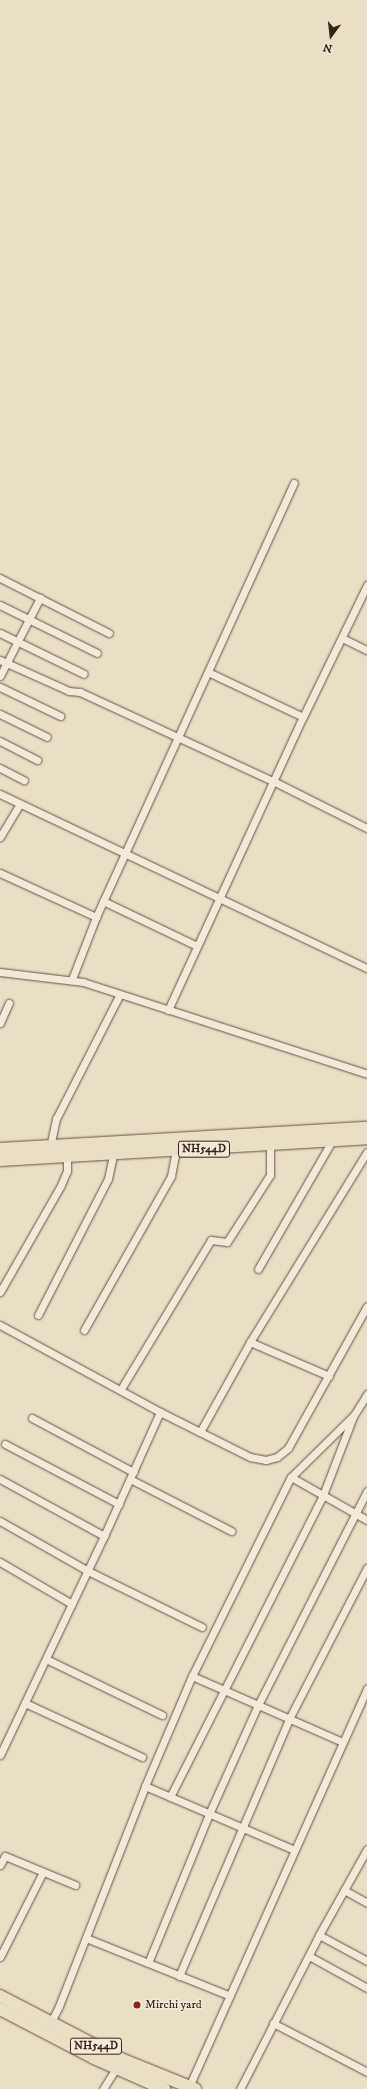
<!DOCTYPE html>
<style>
body{margin:0}
#map{position:relative;width:367px;height:2089px;overflow:hidden;background:#e9dfc5;font-family:"IM FELL DW Pica",serif}
div>[style]{position:absolute}
[style*='--x']{left:calc(var(--x)*1px);top:calc(var(--y)*1px);width:calc(var(--w)*1px);rotate:calc(var(--a)*1deg)}
.roads{filter:drop-shadow(0 0 1px #635242) drop-shadow(0 0 1px #635242)}
.street>*{height:7px;margin:-3.5px;padding:0 3.5px;transform-origin:3.5px;border-radius:3.5px;background:#f1ead9}
.highway>*{height:12px;margin:-6px;padding:0 6px;transform-origin:6px;border-radius:6px;background:#e9dfc5}
.dots>*{width:11px;height:11px;translate:-50% -50%;box-sizing:border-box;border:2px solid #f1ead9;border-radius:50%}
span{translate:-50% -50%;white-space:nowrap;text-align:center;line-height:1.15;-webkit-text-stroke:3px #f1ead9;paint-order:stroke}
.shield-label span{padding:1px 3px;background:#f1ead9;border:1px solid;border-radius:3px;-webkit-text-stroke-width:0}
.shield-label{font-size:11px;color:#362316;font-weight:700}
.poi-label{font-size:12px;color:#362316}
.left{translate:0 -50%;text-align:left}
.north{position:absolute;left:311px;top:16px;width:40px;height:40px;-webkit-text-stroke:3px #f1ead9;paint-order:stroke;rotate:195deg;font-size:11px;font-weight:700;line-height:16px;text-align:center;color:#362316}
.north::after{content:'';display:block;margin:auto;width:14px;height:18px;background:#362316;clip-path:polygon(50% 0,100% 100%,50% 72%,0 100%)}
</style>
<div id="map">
<div class="roads">
<div class="street">
<i style="--x:0;--y:578;--w:122;--a:26.8"></i>
<i style="--x:0;--y:605;--w:108;--a:26.3"></i>
<i style="--x:0;--y:633;--w:93;--a:26"></i>
<i style="--x:342;--y:638;--w:28;--a:26"></i>
<i style="--x:0;--y:660;--w:76;--a:24.2"></i>
<i style="--x:69;--y:691;--w:11;--a:5"></i>
<i style="--x:80;--y:692;--w:213;--a:24.8"></i>
<i style="--x:273;--y:781;--w:105;--a:26.6"></i>
<i style="--x:208;--y:672;--w:105;--a:25.3"></i>
<i style="--x:0;--y:676;--w:88;--a:-62.9"></i>
<i style="--x:0;--y:687;--w:67;--a:25.8"></i>
<i style="--x:0;--y:714;--w:52;--a:26.1"></i>
<i style="--x:0;--y:741;--w:42;--a:27.2"></i>
<i style="--x:0;--y:768;--w:27;--a:27"></i>
<i style="--x:0;--y:794;--w:406;--a:25.4"></i>
<i style="--x:0;--y:837;--w:39;--a:-59"></i>
<i style="--x:0;--y:873;--w:106;--a:24.6"></i>
<i style="--x:103;--y:901;--w:104;--a:25.6"></i>
<i style="--x:0;--y:972;--w:84;--a:6.9"></i>
<i style="--x:83;--y:982;--w:299;--a:17.9"></i>
<i style="--x:72;--y:979;--w:66;--a:-68.8"></i>
<i style="--x:96;--y:917;--w:477;--a:-65.5"></i>
<i style="--x:168;--y:1010;--w:323;--a:-65.3"></i>
<i style="--x:303;--y:717;--w:147;--a:-64.1"></i>
<i style="--x:0;--y:1023;--w:22;--a:-66"></i>
<i style="--x:50;--y:1147;--w:29;--a:-78"></i>
<i style="--x:56;--y:1119;--w:140;--a:-62.9"></i>
<i style="--x:258;--y:1269;--w:148;--a:-60"></i>
<i style="--x:0;--y:1292;--w:123;--a:-60.3"></i>
<i style="--x:61;--y:1185;--w:15;--a:-67"></i>
<i style="--x:67;--y:1171;--w:14;--a:-90"></i>
<i style="--x:38;--y:1315;--w:153;--a:-62.8"></i>
<i style="--x:108;--y:1179;--w:25;--a:-78"></i>
<i style="--x:0;--y:1325;--w:182;--a:28.5"></i>
<i style="--x:160;--y:1412;--w:101;--a:26.6"></i>
<i style="--x:250;--y:1457;--w:16;--a:11"></i>
<i style="--x:266;--y:1460;--w:11;--a:-15"></i>
<i style="--x:277;--y:1457;--w:14;--a:-39"></i>
<i style="--x:288;--y:1448;--w:162;--a:-60.9"></i>
<i style="--x:84;--y:1330;--w:177;--a:-60.5"></i>
<i style="--x:171;--y:1176;--w:25;--a:-79"></i>
<i style="--x:250;--y:1342;--w:86;--a:23.3"></i>
<i style="--x:121;--y:1389;--w:174;--a:-58.9"></i>
<i style="--x:211;--y:1240;--w:16;--a:7"></i>
<i style="--x:227;--y:1242;--w:80;--a:-57.3"></i>
<i style="--x:270;--y:1175;--w:30;--a:-90"></i>
<i style="--x:32;--y:1418;--w:115;--a:28.1"></i>
<i style="--x:200;--y:1432;--w:103;--a:-60.9"></i>
<i style="--x:250;--y:1342;--w:223;--a:-58.4"></i>
<i style="--x:5;--y:1444;--w:129;--a:27.8"></i>
<i style="--x:291;--y:1477;--w:87;--a:29.5"></i>
<i style="--x:0;--y:1479;--w:119;--a:28.7"></i>
<i style="--x:130;--y:1479;--w:114;--a:27.2"></i>
<i style="--x:0;--y:1521;--w:101;--a:29.6"></i>
<i style="--x:88;--y:1571;--w:127;--a:26.2"></i>
<i style="--x:0;--y:1562;--w:83;--a:30.3"></i>
<i style="--x:46;--y:1659;--w:129;--a:25.8"></i>
<i style="--x:192;--y:1676;--w:164;--a:23.7"></i>
<i style="--x:25;--y:1703;--w:129;--a:24.8"></i>
<i style="--x:0;--y:1755;--w:242;--a:-64.6"></i>
<i style="--x:104;--y:1536;--w:136;--a:-65.7"></i>
<i style="--x:145;--y:1786;--w:162;--a:23.2"></i>
<i style="--x:170;--y:1797;--w:339;--a:-63.1"></i>
<i style="--x:323;--y:1495;--w:84;--a:-69"></i>
<i style="--x:0;--y:1865;--w:10;--a:-61"></i>
<i style="--x:5;--y:1856;--w:76;--a:22.5"></i>
<i style="--x:344;--y:1890;--w:26;--a:29"></i>
<i style="--x:319;--y:1935;--w:55;--a:28.4"></i>
<i style="--x:86;--y:1938;--w:155;--a:21.9"></i>
<i style="--x:309;--y:1956;--w:66;--a:28.9"></i>
<i style="--x:0;--y:1957;--w:95;--a:-63.2"></i>
<i style="--x:148;--y:1963;--w:161;--a:-67.7"></i>
<i style="--x:209;--y:1814;--w:120;--a:-65.8"></i>
<i style="--x:258;--y:1705;--w:240;--a:-63"></i>
<i style="--x:179;--y:1976;--w:280;--a:-66.8"></i>
<i style="--x:289;--y:1719;--w:170;--a:-62.7"></i>
<i style="--x:51;--y:2022;--w:18;--a:-63"></i>
<i style="--x:59;--y:2006;--w:236;--a:-68.6"></i>
<i style="--x:145;--y:1786;--w:120;--a:-66.9"></i>
<i style="--x:192;--y:1676;--w:222;--a:-63.6"></i>
<i style="--x:291;--y:1477;--w:88;--a:-44.5"></i>
<i style="--x:354;--y:1415;--w:25;--a:-58"></i>
<i style="--x:273;--y:2023;--w:106;--a:27.5"></i>
<i style="--x:103;--y:2089;--w:25;--a:-58"></i>
<i style="--x:188;--y:2089;--w:439;--a:-65.9"></i>
<i style="--x:240;--y:2089;--w:173;--a:-62.8"></i>
<i style="--x:319;--y:1935;--w:98;--a:-60.8"></i>
</div>
<div class="highway">
<i style="--x:0;--y:1149;--w:368;--a:-3.3"></i>
<i style="--x:0;--y:1160;--w:368;--a:-3.4"></i>
<i style="--x:0;--y:1996;--w:136;--a:27.5"></i>
<i style="--x:121;--y:2059;--w:80;--a:22.1"></i>
<i style="--x:0;--y:2009;--w:106;--a:27.5"></i>
<i style="--x:94;--y:2058;--w:77;--a:23.9"></i>
</div>
</div>
<div class="dots">
<i style="left:137px;top:2005px;background:#8f2418"></i>
</div>
<div class="shield-label">
<span style="left:204px;top:1149px">NH544D</span>
<span style="left:96px;top:2046px">NH544D</span>
</div>
<div class="poi-label">
<span class="left" style="left:145px;top:2005px">Mirchi yard</span>
</div>
<div class="north">N</div>
</div>
